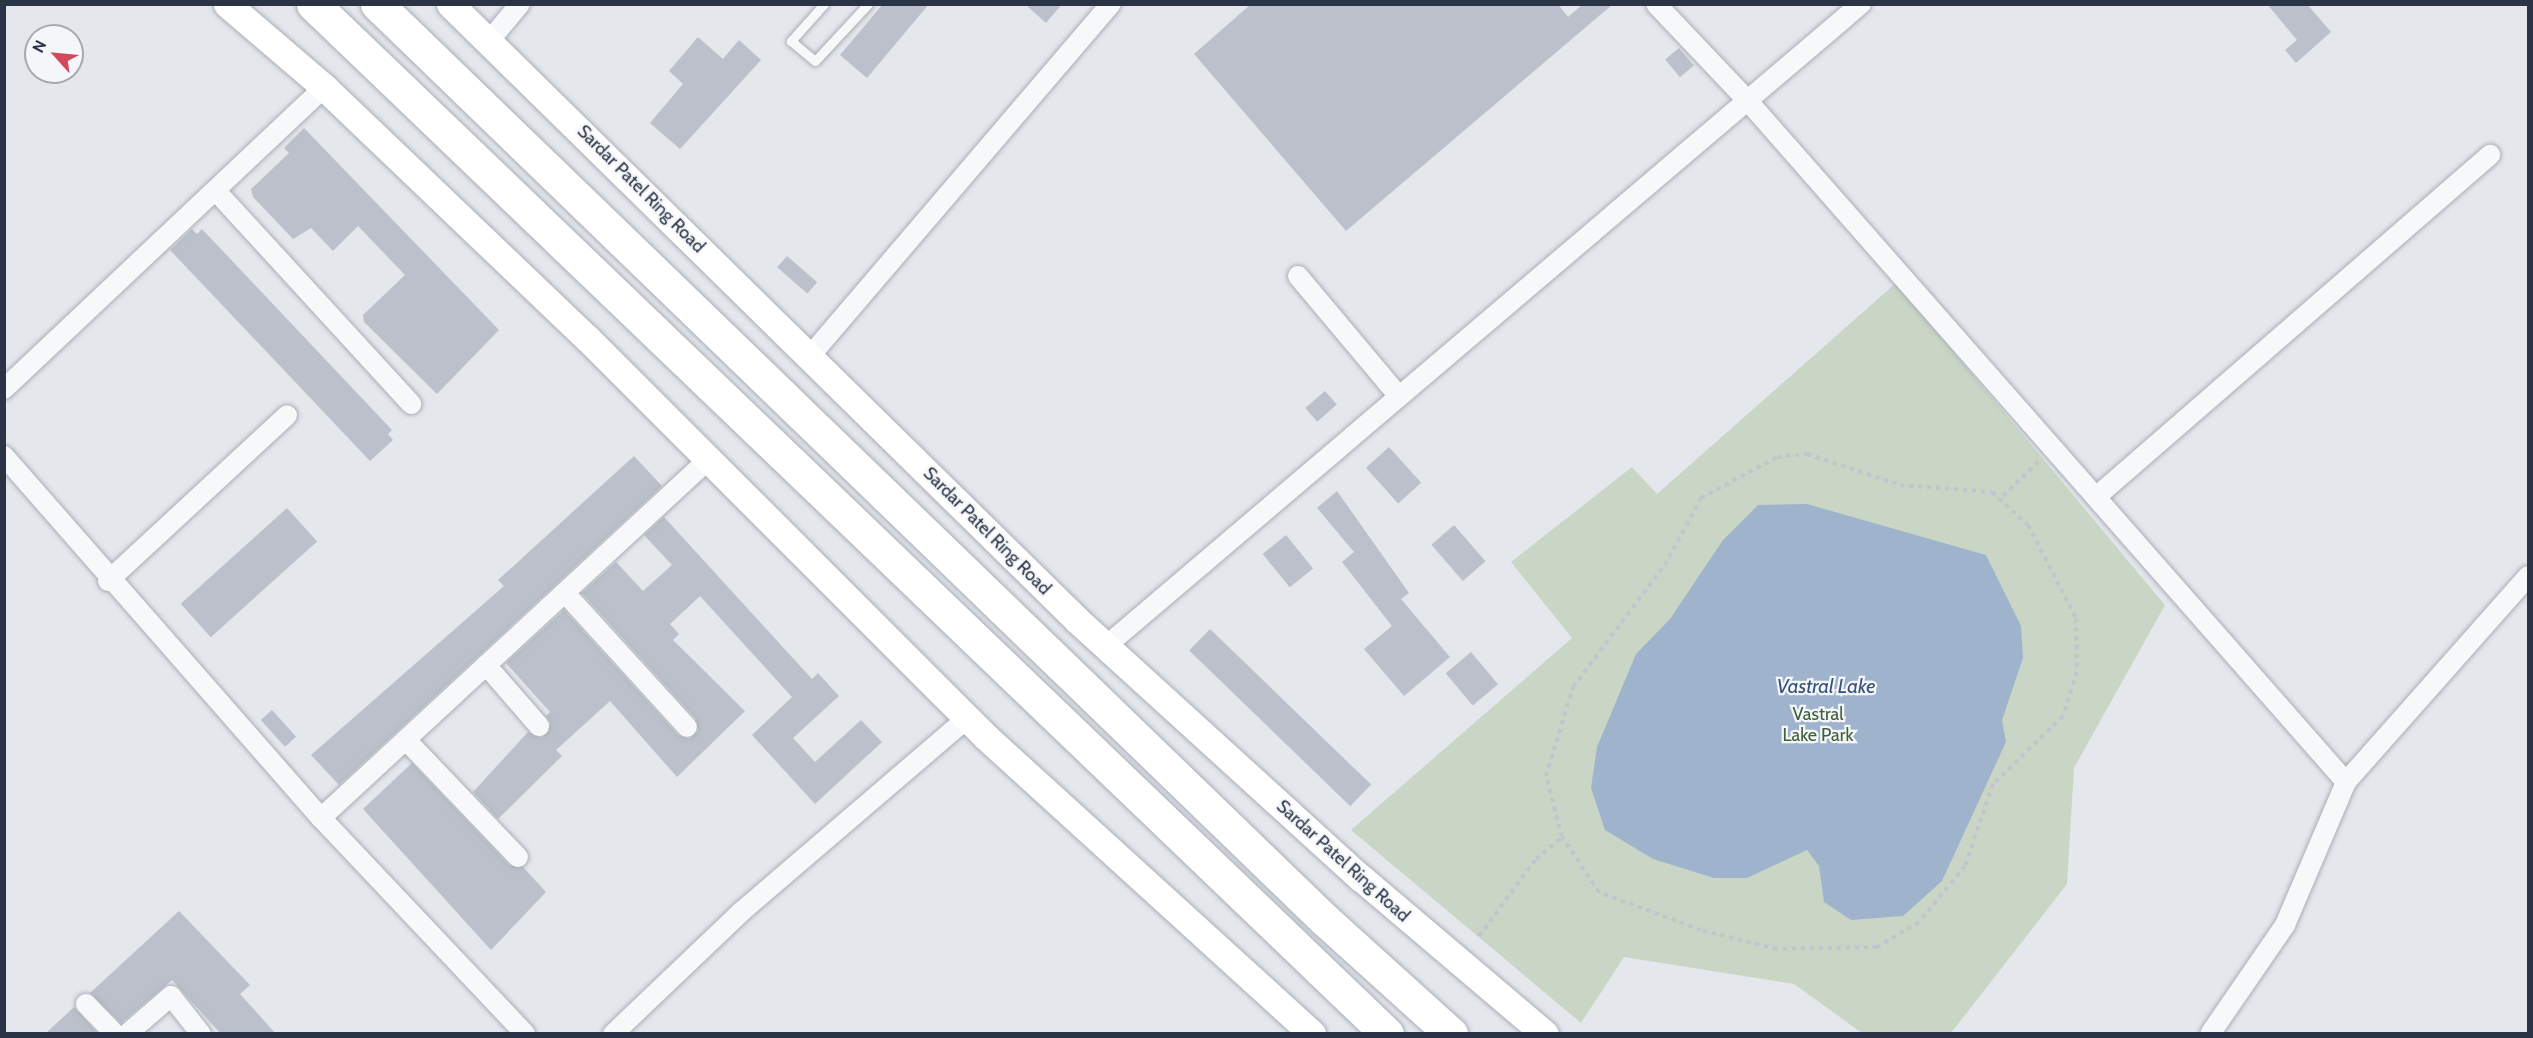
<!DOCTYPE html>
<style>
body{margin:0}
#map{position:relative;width:2533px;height:1038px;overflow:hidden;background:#e4e7ec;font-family:Cabin,sans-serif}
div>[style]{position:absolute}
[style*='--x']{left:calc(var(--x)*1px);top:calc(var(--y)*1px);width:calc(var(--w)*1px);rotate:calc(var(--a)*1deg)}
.green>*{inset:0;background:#c9d6c5}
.water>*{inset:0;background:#9fb4cc}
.building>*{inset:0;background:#bbc0ca;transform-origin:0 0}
.path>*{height:4px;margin-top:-2px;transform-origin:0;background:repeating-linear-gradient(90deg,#c2c5cb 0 4.5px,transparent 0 9px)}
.roads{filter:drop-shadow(0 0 2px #a9aeb7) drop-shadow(0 0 2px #a9aeb7)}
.lane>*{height:9px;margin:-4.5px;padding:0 4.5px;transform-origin:4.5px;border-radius:4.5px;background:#f7f8fa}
.street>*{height:20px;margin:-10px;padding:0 10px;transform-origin:10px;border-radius:10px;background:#f7f8fa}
.secondary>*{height:27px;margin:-13.5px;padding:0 13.5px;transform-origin:13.5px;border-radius:13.5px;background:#fff}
.highway>*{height:33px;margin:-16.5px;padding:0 16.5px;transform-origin:16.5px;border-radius:16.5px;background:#fff}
span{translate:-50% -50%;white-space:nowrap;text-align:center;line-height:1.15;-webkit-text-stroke:4.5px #f4f6f9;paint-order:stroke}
.street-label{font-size:18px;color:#2b3445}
.park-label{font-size:18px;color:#3f6138}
.water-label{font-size:20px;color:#34527a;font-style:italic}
.frame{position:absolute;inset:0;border:6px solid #2b3445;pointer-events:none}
.north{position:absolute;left:24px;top:24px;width:60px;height:60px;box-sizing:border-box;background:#f4f6f9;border:2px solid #a4a8b1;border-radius:50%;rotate:297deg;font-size:16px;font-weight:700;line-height:24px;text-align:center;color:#2b3445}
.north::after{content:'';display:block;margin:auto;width:21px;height:27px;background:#d1495b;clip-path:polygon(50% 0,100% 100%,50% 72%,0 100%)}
</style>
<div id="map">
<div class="green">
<i style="clip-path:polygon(1896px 283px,2165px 605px,2074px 768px,2067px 884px,1951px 1033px,1862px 1033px,1794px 984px,1624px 957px,1581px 1023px,1351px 830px,1572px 638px,1511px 562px,1632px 467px,1657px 494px)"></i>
</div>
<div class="water">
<i style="clip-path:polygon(1807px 504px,1986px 555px,2021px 626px,2023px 658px,2002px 720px,2006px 742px,1942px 881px,1903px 916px,1851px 920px,1824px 902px,1819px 866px,1807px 850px,1747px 878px,1714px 878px,1653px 859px,1605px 830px,1591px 788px,1597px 747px,1636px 654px,1670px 619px,1723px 540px,1758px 505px)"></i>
</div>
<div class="building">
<i style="clip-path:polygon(883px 4px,929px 4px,867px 78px,840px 55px)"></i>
<i style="clip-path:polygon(1025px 4px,1062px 4px,1046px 23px)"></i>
<i style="clip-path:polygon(1251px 4px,1558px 4px,1568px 17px,1583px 4px,1613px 4px,1346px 231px,1194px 54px)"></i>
<i style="clip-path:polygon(2267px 4px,2307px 4px,2331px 32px,2296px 63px,2285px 50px,2297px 40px)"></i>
<i style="clip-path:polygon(698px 37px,723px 59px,739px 40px,761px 60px,680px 149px,650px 123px,683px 84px,669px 71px)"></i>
<i style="left:1679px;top:48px;width:23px;height:18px;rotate:50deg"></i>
<i style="clip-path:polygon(304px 128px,499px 330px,437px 394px,364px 322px,363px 315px,405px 275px,358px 226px,333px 251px,311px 228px,293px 239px,253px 197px,251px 189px,289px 153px,284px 148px)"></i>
<i style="clip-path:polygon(192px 229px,197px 234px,202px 229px,392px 430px,388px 434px,393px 440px,370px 461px,170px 250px)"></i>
<i style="left:787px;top:256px;width:40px;height:15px;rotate:41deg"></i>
<i style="left:1325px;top:391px;width:18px;height:26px;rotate:49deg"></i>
<i style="left:1389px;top:447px;width:48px;height:31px;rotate:48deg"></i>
<i style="clip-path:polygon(634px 456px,662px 486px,339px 785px,311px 755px,504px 586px,498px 580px)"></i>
<i style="clip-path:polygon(1337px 491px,1409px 593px,1401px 599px,1450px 657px,1404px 696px,1364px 649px,1392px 626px,1342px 562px,1354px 552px,1317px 508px)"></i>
<i style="left:287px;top:508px;width:45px;height:143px;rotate:48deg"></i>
<i style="clip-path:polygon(664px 517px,812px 679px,818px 673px,839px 696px,793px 738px,815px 762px,861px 720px,882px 742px,815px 804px,752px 735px,792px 697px,700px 596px,670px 624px,679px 634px,673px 640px,745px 711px,677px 777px,610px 701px,556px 750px,562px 756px,498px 819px,473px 792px,528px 732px,542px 738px,551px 724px,546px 716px,550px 712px,506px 663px,564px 610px,678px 735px,689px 739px,698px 731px,696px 719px,582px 593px,616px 562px,643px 591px,672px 565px,644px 535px)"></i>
<i style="left:1454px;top:525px;width:48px;height:30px;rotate:49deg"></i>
<i style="left:1286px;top:535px;width:43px;height:30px;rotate:51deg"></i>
<i style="left:1210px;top:629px;width:224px;height:30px;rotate:44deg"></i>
<i style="left:1471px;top:652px;width:42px;height:33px;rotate:50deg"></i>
<i style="left:272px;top:710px;width:36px;height:15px;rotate:48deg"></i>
<i style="clip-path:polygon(412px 763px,509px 865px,523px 867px,546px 892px,491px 950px,363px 809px)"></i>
<i style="clip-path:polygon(179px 911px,250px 985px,240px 994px,276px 1034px,221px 1034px,172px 980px,121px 1023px,90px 993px)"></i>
<i style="clip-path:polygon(74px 1007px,98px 1034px,45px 1034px)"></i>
</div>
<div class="path">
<i style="--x:2003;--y:496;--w:53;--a:-44.2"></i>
<i style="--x:1479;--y:936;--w:96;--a:-53.5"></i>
<i style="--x:1536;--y:859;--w:34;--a:-40"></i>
<i style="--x:1562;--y:837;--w:63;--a:-104.7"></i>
<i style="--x:1546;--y:776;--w:93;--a:-73.1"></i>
<i style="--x:1573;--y:687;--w:153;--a:-53"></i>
<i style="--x:1665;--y:565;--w:76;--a:-61.8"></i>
<i style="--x:1701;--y:498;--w:86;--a:-28.3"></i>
<i style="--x:1777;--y:457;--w:30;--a:-6"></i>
<i style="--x:1807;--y:454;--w:98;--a:18.4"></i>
<i style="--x:1900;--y:485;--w:92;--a:4.4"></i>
<i style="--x:1992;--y:492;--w:49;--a:42.5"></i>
<i style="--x:2028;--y:525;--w:105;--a:62.7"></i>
<i style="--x:2076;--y:618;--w:54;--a:88.9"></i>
<i style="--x:2077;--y:672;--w:46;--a:107.7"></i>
<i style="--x:2063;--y:716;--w:98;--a:135.8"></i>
<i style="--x:1993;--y:784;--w:87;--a:108.9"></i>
<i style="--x:1965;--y:866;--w:72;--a:129.4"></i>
<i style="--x:1919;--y:922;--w:49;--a:149.2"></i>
<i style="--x:1877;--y:947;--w:100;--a:178.9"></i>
<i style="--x:1777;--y:949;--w:78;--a:-166"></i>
<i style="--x:1701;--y:930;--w:109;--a:-159.6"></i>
<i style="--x:1599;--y:892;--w:66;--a:-123.9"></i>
</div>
<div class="roads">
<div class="lane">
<i style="--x:824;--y:4;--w:50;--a:131.7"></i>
<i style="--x:791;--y:41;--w:31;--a:40"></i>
<i style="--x:815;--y:61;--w:78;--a:-47.1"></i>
</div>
<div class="street">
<i style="--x:1656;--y:4;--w:132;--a:46.5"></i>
<i style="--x:1747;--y:100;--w:908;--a:48.71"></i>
<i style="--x:2346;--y:782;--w:155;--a:113.1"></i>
<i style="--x:2285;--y:925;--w:132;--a:124.5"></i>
<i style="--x:490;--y:40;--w:47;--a:-50.2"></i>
<i style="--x:216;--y:191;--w:289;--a:47.5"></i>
<i style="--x:1298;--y:276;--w:155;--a:50"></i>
<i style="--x:810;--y:356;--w:463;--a:-49.5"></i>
<i style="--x:4;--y:389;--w:440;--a:-43.3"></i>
<i style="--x:4;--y:456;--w:481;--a:48.8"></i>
<i style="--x:321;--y:818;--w:297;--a:46.6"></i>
<i style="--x:2096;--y:497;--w:522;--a:-40.96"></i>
<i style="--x:108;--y:581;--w:244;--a:-42.8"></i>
<i style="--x:565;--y:593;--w:181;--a:47.7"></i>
<i style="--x:1106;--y:646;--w:991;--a:-40.38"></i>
<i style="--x:486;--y:665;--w:81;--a:49"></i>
<i style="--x:406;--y:740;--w:162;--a:46.3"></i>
<i style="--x:2346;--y:782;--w:275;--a:-48.5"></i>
<i style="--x:321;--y:818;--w:529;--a:-42.78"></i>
<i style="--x:86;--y:1004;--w:42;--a:46"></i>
<i style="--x:127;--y:1034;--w:58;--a:-40.8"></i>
<i style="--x:171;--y:996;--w:48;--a:51.7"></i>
<i style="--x:613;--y:1034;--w:177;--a:-43.6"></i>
<i style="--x:741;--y:912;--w:298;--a:-40.6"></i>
</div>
<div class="secondary">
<i style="--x:227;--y:4;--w:128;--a:40.6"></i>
<i style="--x:324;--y:87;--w:364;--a:43.7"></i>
<i style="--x:587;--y:338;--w:564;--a:45"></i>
<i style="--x:986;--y:737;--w:441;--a:42.3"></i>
<i style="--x:450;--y:4;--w:879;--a:44.49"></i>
<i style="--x:1077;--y:620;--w:384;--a:42.3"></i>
<i style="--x:1361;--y:878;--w:241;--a:40.3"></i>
</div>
<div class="highway">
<i style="--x:313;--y:4;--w:1488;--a:43.8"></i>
<i style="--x:377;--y:4;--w:1318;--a:44.02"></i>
<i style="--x:1325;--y:920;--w:170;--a:42.1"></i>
</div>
</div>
<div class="street-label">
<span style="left:641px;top:189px;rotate:45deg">Sardar Patel Ring Road</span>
<span style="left:987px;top:531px;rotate:45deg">Sardar Patel Ring Road</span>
<span style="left:1343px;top:861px;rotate:42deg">Sardar Patel Ring Road</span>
</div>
<div class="park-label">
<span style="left:1818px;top:725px">Vastral<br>Lake Park</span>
</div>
<div class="water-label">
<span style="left:1826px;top:686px">Vastral Lake</span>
</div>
<div class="frame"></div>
<div class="north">N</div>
</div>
